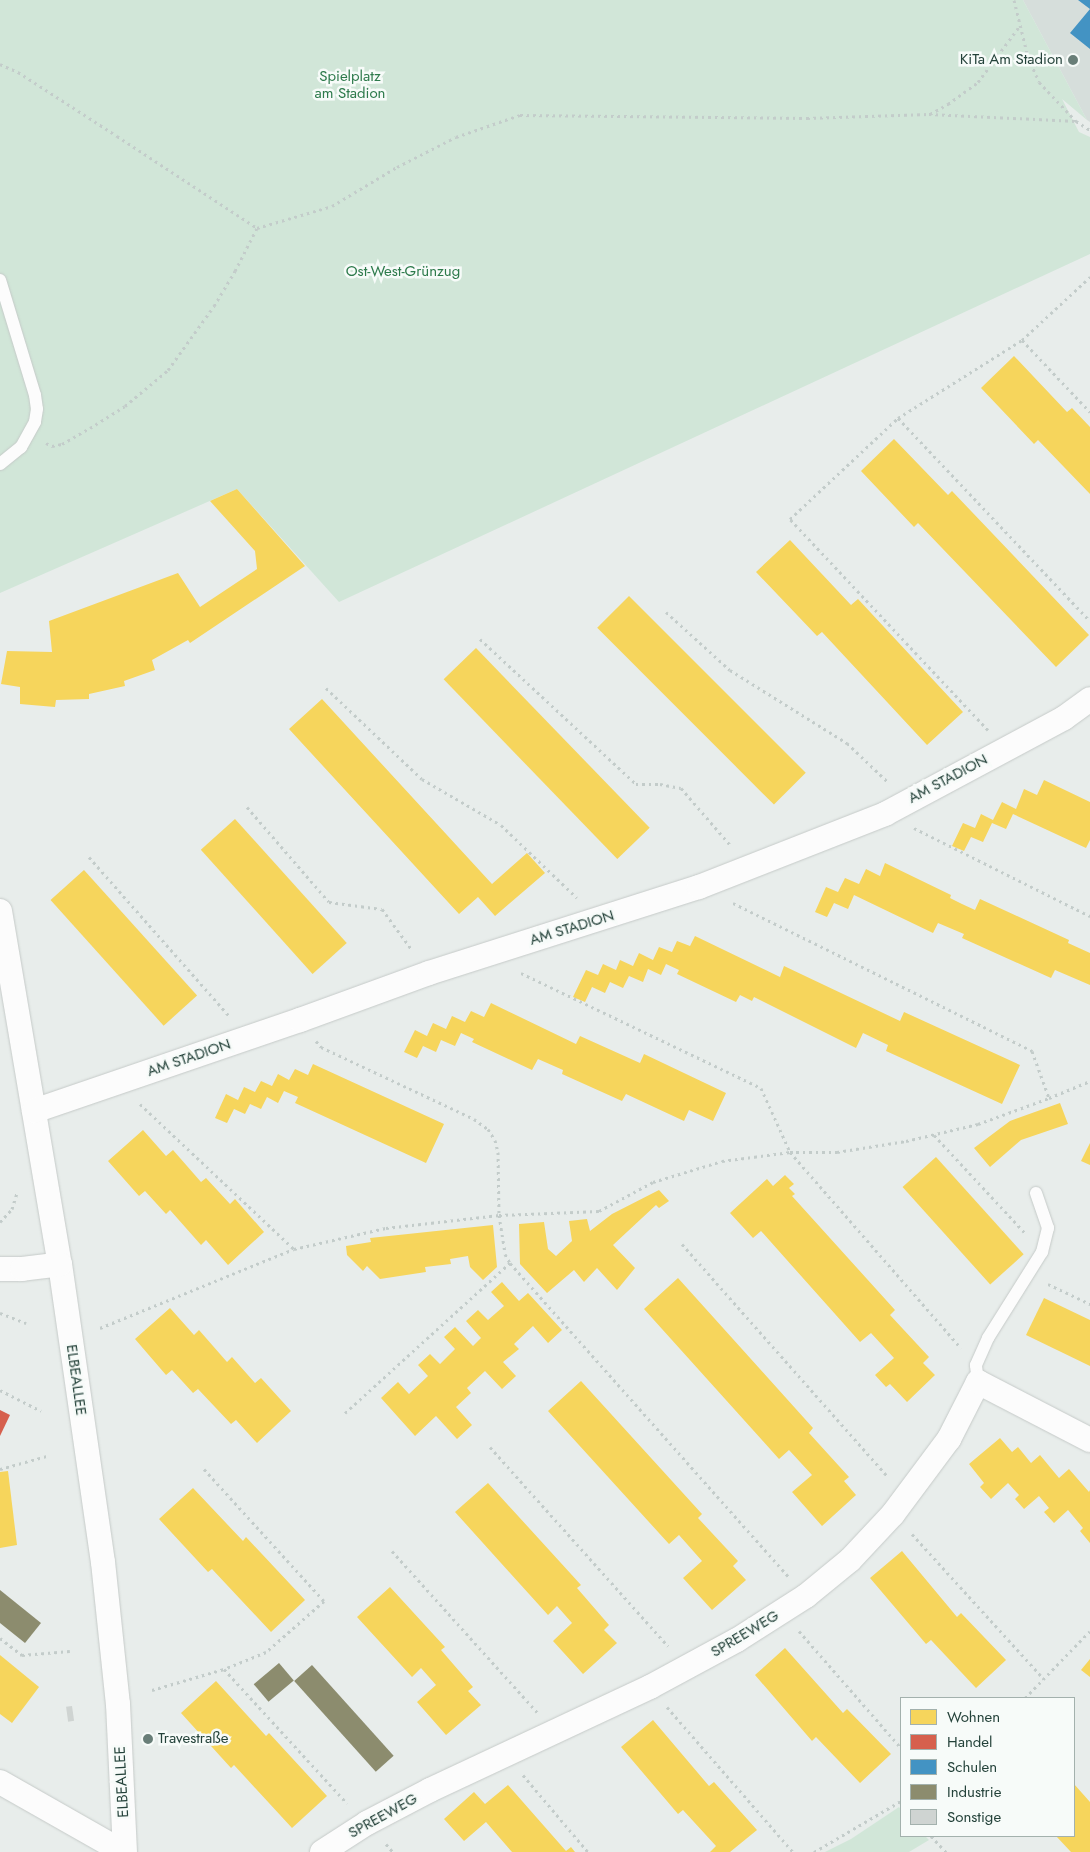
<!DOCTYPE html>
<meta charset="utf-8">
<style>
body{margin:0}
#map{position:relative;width:1090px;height:1852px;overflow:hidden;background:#e8edeb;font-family:Jost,sans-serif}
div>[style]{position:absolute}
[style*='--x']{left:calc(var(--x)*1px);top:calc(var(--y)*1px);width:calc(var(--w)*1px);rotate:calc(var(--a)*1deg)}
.built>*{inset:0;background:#d6dedb}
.green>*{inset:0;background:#d1e6d8}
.homes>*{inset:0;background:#f6d55c;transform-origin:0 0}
.shops>*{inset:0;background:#d6604d}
.schools>*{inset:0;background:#4393c3}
.industry>*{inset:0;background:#8c8c6e;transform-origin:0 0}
.building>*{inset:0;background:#cfd4d2;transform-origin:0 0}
.path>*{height:3px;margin-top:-1.5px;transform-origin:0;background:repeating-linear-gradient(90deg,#c3ccca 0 2.5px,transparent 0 6.5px)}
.roads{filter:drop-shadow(0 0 1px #c5cac8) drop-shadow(0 0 1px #c5cac8)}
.service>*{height:12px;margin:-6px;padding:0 6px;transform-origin:6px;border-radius:6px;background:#fcfcfc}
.minor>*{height:24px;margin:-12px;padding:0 12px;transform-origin:12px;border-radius:12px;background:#fcfcfc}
.dots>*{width:14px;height:14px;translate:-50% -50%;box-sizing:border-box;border:2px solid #f7fbf9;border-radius:50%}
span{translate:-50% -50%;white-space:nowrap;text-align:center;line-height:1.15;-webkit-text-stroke:5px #f7fbf9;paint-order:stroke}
.poi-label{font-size:15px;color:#24423a}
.right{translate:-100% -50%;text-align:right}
.left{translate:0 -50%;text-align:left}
.park-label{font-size:15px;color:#2d7a4b}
.street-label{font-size:15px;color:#24423a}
.legend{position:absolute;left:900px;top:1697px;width:175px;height:140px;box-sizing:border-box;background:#f7fbf9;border:1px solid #a3b1ad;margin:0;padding:6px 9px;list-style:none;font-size:15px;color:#24423a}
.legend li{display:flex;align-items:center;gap:10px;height:25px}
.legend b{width:25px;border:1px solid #a3b1ad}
</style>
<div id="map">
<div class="built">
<i style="clip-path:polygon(1023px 0,1090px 0,1090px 122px,1087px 120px)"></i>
</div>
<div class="green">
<i style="clip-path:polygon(0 0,1023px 0,1087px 120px,1062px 99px,1079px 132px,1090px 137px,1090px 254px,339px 602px,237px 489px,0 593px)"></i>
<i style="clip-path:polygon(899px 1807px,901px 1810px,901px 1836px,925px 1836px,929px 1840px,909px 1852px,825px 1852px,851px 1839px)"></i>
</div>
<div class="homes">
<i style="clip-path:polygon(1014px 356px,1067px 412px,1072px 408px,1090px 427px,1090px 494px,1038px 440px,1034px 444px,981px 388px)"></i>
<i style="clip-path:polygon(894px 439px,948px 495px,952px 491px,1089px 635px,1056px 667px,918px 523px,914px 527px,861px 471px)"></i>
<i style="clip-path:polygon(237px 489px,305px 566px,190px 643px,188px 640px,152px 660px,155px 670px,124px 681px,125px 686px,89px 694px,89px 699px,56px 700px,55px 707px,20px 704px,20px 687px,1px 684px,7px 651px,52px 652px,49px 621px,178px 573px,200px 607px,257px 569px,255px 551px,210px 501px)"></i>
<i style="clip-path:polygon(790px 540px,851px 605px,858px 599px,963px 712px,927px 745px,822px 632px,817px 636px,756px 572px)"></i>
<i style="left:629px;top:596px;width:250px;height:45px;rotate:45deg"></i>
<i style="left:476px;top:648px;width:250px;height:45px;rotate:46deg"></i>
<i style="clip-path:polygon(322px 699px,492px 884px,527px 853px,545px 873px,495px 916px,478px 897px,459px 914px,289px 729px)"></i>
<i style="clip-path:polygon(1044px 780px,1090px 802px,1090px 840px,1086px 848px,1013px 814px,1006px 829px,992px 823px,983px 842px,971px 837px,964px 851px,952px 846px,963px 823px,975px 828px,981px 814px,993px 820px,1002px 802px,1016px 809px,1024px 789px,1037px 795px)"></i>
<i style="left:235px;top:819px;width:167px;height:46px;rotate:48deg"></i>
<i style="clip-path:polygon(885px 863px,951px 895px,950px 898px,962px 904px,975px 910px,980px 899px,1069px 940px,1068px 943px,1090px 953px,1090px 985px,1055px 970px,1051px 978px,962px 938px,964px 934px,938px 923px,933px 933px,854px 895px,848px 909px,834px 903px,827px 917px,815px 912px,826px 887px,838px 892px,845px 878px,859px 884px,866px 869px,880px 876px)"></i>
<i style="left:84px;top:870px;width:169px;height:45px;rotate:48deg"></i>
<i style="clip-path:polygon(695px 936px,780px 977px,784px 966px,900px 1021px,904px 1012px,1020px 1065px,1002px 1104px,886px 1051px,888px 1045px,863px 1033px,856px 1048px,754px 997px,752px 1001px,740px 995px,736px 1002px,677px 974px,679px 970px,666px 964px,661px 975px,648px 969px,643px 982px,629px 976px,623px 988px,610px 982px,605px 993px,592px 987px,585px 1002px,573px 997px,586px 970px,598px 975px,603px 964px,616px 970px,620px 960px,633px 966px,639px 953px,653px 960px,659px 947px,672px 952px,677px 941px,690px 946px)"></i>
<i style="clip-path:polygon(491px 1003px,576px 1044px,580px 1036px,640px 1063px,644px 1054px,726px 1093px,713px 1121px,689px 1110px,684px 1121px,626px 1094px,622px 1101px,562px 1074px,563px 1070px,538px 1059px,532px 1070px,472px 1042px,474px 1039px,461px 1033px,455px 1046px,441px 1040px,436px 1052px,423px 1046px,417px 1058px,404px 1052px,415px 1030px,427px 1036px,433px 1023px,446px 1029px,452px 1016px,465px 1022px,471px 1011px,484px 1017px)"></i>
<i style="clip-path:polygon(313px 1064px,444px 1124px,426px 1163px,295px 1103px,298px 1097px,284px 1091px,278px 1103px,267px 1097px,261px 1109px,250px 1104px,245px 1114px,234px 1109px,227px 1123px,215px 1118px,226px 1094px,238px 1100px,244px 1087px,255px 1092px,261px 1081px,272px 1086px,278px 1074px,289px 1080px,295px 1069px,308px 1075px)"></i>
<i style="clip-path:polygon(1060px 1103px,1068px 1124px,1021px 1140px,990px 1167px,974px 1148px,1010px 1121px)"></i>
<i style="clip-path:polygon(143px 1130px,166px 1156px,173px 1150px,201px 1182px,206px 1178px,230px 1204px,235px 1199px,264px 1232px,228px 1265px,206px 1240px,201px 1245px,170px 1210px,166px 1214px,145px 1191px,139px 1196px,108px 1161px)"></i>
<i style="clip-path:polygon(1090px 1143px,1090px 1165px,1081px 1161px)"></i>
<i style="left:936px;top:1157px;width:131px;height:45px;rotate:48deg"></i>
<i style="clip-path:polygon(785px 1175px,794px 1184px,789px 1188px,795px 1194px,792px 1196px,895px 1310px,890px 1315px,929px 1357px,923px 1363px,935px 1375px,907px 1402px,890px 1384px,886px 1387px,875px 1375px,894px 1358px,871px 1333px,860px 1342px,761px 1231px,753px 1238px,730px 1213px,767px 1179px,773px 1186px)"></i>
<i style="clip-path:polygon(659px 1190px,669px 1201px,659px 1208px,656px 1205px,613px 1245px,635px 1268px,617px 1290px,597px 1268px,584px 1282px,574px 1270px,547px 1293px,520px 1264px,519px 1224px,544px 1222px,548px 1249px,556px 1256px,572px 1241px,569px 1221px,587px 1219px,590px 1231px,612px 1214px)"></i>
<i style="clip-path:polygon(493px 1225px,497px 1267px,483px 1280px,470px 1267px,468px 1256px,450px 1259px,451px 1264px,425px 1267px,426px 1272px,380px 1279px,367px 1266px,363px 1271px,347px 1255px,346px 1246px,371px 1242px,370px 1238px)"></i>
<i style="clip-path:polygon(678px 1278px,813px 1428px,809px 1433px,849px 1477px,844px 1481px,856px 1495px,822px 1526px,792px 1492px,812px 1475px,789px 1450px,779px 1459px,644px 1309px)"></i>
<i style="clip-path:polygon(502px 1282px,519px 1301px,528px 1293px,562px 1330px,548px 1343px,533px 1326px,514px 1344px,519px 1349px,503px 1362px,516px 1376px,502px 1389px,485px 1371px,467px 1388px,471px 1393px,456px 1407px,472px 1425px,457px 1439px,436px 1416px,415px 1436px,381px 1398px,398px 1382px,409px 1394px,428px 1376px,418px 1365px,430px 1354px,440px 1364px,455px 1349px,444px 1337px,455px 1327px,473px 1346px,481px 1338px,466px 1321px,478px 1310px,488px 1320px,504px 1306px,491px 1292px)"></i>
<i style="clip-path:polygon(1044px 1298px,1090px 1320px,1090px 1366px,1026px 1335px)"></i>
<i style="clip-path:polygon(170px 1308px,194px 1335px,199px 1330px,227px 1362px,232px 1357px,255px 1383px,261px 1378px,291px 1411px,257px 1443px,236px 1420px,231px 1424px,198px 1389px,193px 1393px,172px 1370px,166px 1375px,135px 1339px)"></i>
<i style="clip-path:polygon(581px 1381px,702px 1514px,698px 1518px,738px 1561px,733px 1566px,746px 1580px,712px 1610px,683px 1578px,702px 1561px,679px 1535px,669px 1544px,548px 1411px)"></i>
<i style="clip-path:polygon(1000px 1438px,1012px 1452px,1018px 1447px,1031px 1463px,1040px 1455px,1059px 1478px,1069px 1469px,1089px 1492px,1090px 1490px,1090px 1543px,1080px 1531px,1083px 1528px,1068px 1510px,1054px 1523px,1044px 1512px,1049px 1508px,1039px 1496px,1024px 1509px,1015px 1499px,1019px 1495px,1008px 1483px,991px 1499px,980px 1487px,984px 1483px,969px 1464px)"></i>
<i style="clip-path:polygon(8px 1471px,17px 1545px,0 1548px,0 1472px)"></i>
<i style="clip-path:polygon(488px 1483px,581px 1585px,577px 1588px,609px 1625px,604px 1630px,617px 1643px,583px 1674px,553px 1641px,572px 1623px,557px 1606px,548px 1615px,455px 1512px)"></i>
<i style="clip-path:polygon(193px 1488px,243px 1541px,246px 1537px,305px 1600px,271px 1632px,212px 1569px,208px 1572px,159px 1519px)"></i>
<i style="clip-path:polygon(902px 1551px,957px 1617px,961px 1613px,1006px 1660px,976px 1688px,931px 1640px,926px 1644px,870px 1578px)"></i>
<i style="clip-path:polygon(390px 1587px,445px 1647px,441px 1650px,473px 1687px,468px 1691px,481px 1705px,446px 1735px,417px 1702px,436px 1685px,421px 1668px,412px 1677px,357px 1617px)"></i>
<i style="clip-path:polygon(785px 1648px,843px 1713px,847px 1709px,891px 1754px,860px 1783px,816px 1737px,812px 1741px,755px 1675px)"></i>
<i style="clip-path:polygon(0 1655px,39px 1687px,12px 1723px,0 1714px)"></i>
<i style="clip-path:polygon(1090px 1659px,1090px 1677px,1081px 1670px)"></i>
<i style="clip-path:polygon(216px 1681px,266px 1736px,269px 1733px,327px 1796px,292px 1828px,234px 1765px,231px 1768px,181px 1713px)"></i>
<i style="clip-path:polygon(653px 1720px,709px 1786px,714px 1782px,757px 1830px,730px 1852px,710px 1852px,716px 1846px,683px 1810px,678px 1814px,621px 1747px)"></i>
<i style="clip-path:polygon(1074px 1784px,1090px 1802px,1090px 1852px,1071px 1852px,1056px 1836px,1074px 1836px)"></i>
<i style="clip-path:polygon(508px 1785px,566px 1851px,571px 1847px,575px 1852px,512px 1852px,486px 1822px,464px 1841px,444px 1819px,474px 1792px,485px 1804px)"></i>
</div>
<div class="shops">
<i style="clip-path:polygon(0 1410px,10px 1415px,0 1436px)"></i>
</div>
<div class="schools">
<i style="clip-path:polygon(1078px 0,1090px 0,1090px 49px,1070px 33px,1090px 9px)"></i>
</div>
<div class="industry">
<i style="clip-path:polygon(0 1590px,41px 1623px,25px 1643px,0 1623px)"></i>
<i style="left:279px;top:1663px;width:23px;height:33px;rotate:50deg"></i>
<i style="left:312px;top:1665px;width:122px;height:24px;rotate:48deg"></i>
</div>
<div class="building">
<i style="left:72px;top:1706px;width:15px;height:6px;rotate:82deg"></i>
</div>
<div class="path">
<i style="--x:1014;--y:0;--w:59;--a:76.2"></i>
<i style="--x:1028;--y:57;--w:27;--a:66"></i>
<i style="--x:1039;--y:82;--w:54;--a:46.5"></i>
<i style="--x:1076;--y:121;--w:17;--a:33"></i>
<i style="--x:0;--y:64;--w:20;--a:24"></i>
<i style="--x:18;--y:72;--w:118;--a:32.9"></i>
<i style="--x:117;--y:136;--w:168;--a:33.3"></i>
<i style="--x:257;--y:228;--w:78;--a:-16.3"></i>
<i style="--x:332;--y:206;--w:76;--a:-31"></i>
<i style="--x:397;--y:167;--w:66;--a:-27"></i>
<i style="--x:456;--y:137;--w:68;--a:-19"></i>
<i style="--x:520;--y:115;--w:287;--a:0.6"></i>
<i style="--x:807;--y:118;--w:122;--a:-1.9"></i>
<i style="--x:929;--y:114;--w:147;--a:2.7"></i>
<i style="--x:930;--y:114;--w:21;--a:-29"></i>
<i style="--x:948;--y:104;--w:37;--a:-36"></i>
<i style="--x:978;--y:82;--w:69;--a:-53.3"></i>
<i style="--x:1022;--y:340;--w:99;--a:46.6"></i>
<i style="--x:898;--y:418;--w:279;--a:46.6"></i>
<i style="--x:46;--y:443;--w:7;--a:27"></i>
<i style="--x:52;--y:446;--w:10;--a:-11"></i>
<i style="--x:62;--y:444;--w:32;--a:-30"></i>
<i style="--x:90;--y:428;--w:41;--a:-32.2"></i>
<i style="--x:125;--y:406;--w:56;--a:-39.9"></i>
<i style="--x:168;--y:370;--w:79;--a:-54.3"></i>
<i style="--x:214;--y:306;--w:41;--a:-59"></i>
<i style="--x:235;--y:271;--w:48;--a:-62.9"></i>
<i style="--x:666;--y:612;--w:86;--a:42.2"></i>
<i style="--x:730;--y:670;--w:138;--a:32"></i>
<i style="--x:847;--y:743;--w:57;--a:43.6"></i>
<i style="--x:480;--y:639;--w:213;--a:42.9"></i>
<i style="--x:636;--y:784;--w:24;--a:0"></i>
<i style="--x:660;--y:784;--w:21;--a:11"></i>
<i style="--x:681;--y:788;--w:77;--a:49.2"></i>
<i style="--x:326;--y:688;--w:132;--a:43.5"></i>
<i style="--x:422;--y:779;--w:91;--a:30.2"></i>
<i style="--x:501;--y:825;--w:105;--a:43.8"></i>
<i style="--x:988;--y:730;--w:289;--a:-133.2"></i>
<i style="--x:790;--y:519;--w:148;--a:-43.1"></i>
<i style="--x:898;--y:418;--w:146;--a:-32.2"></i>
<i style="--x:1022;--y:340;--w:93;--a:-42.8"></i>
<i style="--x:247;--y:807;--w:125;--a:49.2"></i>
<i style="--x:329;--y:902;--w:53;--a:7.5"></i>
<i style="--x:382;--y:909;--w:51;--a:53.8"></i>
<i style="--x:914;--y:828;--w:197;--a:26.6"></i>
<i style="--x:89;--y:857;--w:213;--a:48.6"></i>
<i style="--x:733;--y:903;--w:334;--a:26.3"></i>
<i style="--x:1032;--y:1051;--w:50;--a:70.1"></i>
<i style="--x:521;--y:973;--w:266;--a:25.6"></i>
<i style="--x:761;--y:1088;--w:70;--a:65.6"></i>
<i style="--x:790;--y:1152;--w:260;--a:48.9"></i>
<i style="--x:316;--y:1041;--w:8;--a:50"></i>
<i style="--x:321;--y:1047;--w:169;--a:25.2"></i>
<i style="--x:474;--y:1119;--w:17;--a:36"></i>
<i style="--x:488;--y:1129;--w:13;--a:58"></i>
<i style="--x:495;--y:1140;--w:12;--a:76"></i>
<i style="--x:498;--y:1152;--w:63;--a:89.1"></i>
<i style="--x:499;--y:1215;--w:39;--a:81"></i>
<i style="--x:505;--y:1254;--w:10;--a:61"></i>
<i style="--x:510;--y:1263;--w:420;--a:48.4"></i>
<i style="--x:140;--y:1104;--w:212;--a:43.3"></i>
<i style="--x:934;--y:1135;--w:134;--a:47.1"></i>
<i style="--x:0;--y:1222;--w:18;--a:-47"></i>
<i style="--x:12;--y:1209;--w:17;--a:-73"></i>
<i style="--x:682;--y:1244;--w:311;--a:48.5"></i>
<i style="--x:1048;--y:1284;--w:47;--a:25.5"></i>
<i style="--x:0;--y:1313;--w:28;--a:21"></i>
<i style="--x:100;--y:1328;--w:209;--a:-22.2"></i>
<i style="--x:294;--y:1249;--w:94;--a:-12.9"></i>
<i style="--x:386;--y:1228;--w:114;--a:-6.6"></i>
<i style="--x:499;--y:1215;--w:100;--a:-2.3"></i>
<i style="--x:599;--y:1211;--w:61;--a:-28.2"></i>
<i style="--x:653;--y:1182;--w:72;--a:-16.9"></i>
<i style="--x:722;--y:1161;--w:69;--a:-7.5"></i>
<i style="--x:790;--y:1152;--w:47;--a:0"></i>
<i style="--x:837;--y:1152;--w:70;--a:-9.1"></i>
<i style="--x:906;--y:1141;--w:74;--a:-13.3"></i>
<i style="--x:978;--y:1124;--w:76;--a:-20.1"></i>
<i style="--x:1049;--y:1098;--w:44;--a:-22.5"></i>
<i style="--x:0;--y:1390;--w:46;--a:27.1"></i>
<i style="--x:345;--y:1413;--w:223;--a:-42.3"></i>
<i style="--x:490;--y:1447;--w:267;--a:48.2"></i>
<i style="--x:0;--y:1469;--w:49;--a:-15.5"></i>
<i style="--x:204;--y:1469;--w:178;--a:47.7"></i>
<i style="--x:324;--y:1601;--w:77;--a:138.7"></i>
<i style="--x:266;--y:1652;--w:45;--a:158"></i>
<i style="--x:912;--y:1534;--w:196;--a:47.7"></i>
<i style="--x:392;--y:1551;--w:217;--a:48"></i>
<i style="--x:799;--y:1631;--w:155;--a:48.9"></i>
<i style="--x:0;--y:1638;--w:28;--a:38"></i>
<i style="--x:22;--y:1655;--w:48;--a:-4.8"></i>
<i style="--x:152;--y:1690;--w:75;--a:-16.3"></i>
<i style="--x:224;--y:1669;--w:182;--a:47.5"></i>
<i style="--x:1025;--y:1698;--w:93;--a:-45.9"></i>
<i style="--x:667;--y:1707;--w:192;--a:49"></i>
<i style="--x:523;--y:1775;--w:101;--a:49.8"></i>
<i style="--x:931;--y:1836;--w:22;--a:47"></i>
<i style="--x:386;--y:1844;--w:11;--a:49"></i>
<i style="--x:814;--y:1852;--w:101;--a:-30.4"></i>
</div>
<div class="roads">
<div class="service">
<i style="--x:0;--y:280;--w:120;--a:73.1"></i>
<i style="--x:35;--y:395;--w:14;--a:82"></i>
<i style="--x:37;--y:409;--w:13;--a:99"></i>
<i style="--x:35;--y:422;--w:29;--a:119"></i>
<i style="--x:21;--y:447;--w:27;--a:141"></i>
<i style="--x:978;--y:1382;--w:17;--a:-97"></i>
<i style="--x:976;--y:1365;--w:30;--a:-66"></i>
<i style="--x:988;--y:1338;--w:102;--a:-57.9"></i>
<i style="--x:1042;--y:1252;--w:25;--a:-76"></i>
<i style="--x:1048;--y:1228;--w:37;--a:-109"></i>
</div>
<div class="minor">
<i style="--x:0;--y:911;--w:358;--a:80.4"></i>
<i style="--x:60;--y:1264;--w:301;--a:81.8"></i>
<i style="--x:103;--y:1562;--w:143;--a:84"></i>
<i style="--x:118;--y:1704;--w:148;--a:87.3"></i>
<i style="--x:34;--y:1111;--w:281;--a:-18.9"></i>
<i style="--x:300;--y:1020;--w:137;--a:-20"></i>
<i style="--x:429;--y:973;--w:283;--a:-17.7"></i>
<i style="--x:699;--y:887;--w:200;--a:-21.4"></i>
<i style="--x:885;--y:814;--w:203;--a:-28.2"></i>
<i style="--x:1064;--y:718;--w:32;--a:-36"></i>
<i style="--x:0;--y:1269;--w:22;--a:0"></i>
<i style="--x:22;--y:1269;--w:38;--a:-7"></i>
<i style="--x:0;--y:1782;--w:142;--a:29.6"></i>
<i style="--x:322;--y:1852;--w:54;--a:-32.8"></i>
<i style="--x:367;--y:1823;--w:71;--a:-27.6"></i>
<i style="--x:430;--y:1790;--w:243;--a:-25.1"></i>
<i style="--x:650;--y:1687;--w:99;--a:-28.4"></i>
<i style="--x:737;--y:1640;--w:82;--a:-32.5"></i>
<i style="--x:806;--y:1596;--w:57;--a:-39.3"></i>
<i style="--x:850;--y:1560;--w:63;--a:-46.9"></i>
<i style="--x:893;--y:1514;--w:94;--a:-53.3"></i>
<i style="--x:949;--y:1439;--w:64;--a:-63"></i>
<i style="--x:978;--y:1382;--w:126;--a:27.4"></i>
</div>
</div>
<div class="dots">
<i style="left:1073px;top:60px;background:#697e78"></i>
<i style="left:148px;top:1739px;background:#697e78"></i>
</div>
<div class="poi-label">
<span class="right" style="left:1063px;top:60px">KiTa Am Stadion</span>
<span class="left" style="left:158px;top:1739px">Travestraße</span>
</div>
<div class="park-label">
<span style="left:350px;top:85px">Spielplatz<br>am Stadion</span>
<span style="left:403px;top:272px">Ost-West-Grünzug</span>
</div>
<div class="street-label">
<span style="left:948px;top:779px;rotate:-28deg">AM STADION</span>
<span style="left:572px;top:928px;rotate:-17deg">AM STADION</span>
<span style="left:189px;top:1058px;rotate:-19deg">AM STADION</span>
<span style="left:76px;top:1380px;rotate:82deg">ELBEALLEE</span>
<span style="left:745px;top:1634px;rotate:-31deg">SPREEWEG</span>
<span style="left:122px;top:1782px;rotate:-93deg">ELBEALLEE</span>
<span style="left:383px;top:1816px;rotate:-29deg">SPREEWEG</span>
</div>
<ul class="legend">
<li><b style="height:14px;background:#f6d55c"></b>Wohnen</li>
<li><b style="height:14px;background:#d6604d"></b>Handel</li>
<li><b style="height:14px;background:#4393c3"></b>Schulen</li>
<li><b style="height:14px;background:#8c8c6e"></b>Industrie</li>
<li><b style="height:14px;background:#cfd4d2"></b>Sonstige</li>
</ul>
</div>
